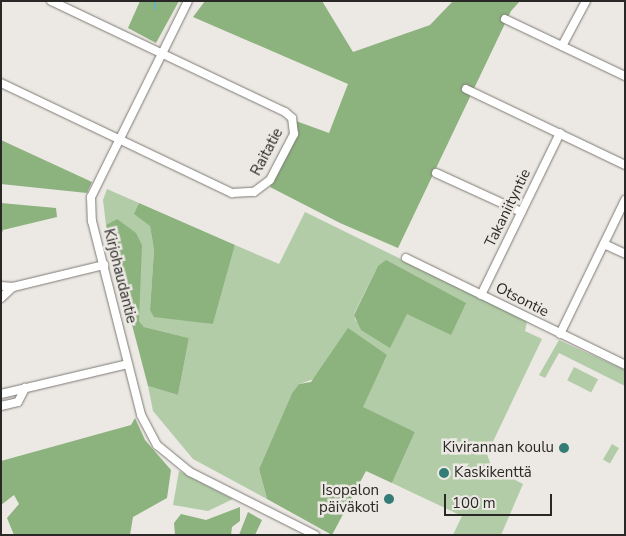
<!DOCTYPE html>
<meta charset="utf-8">
<style>
body{margin:0}
#map{position:relative;width:626px;height:536px;overflow:hidden;background:#ece8e3;font-family:"Nunito Sans",sans-serif}
div>[style]{position:absolute}
[style*='--x']{left:calc(var(--x)*1px);top:calc(var(--y)*1px);width:calc(var(--w)*1px);rotate:calc(var(--a)*1deg)}
.green>*{inset:0;background:#b1cca7;transform-origin:0 0}
.forest>*{inset:0;background:#8cb27e}
.stream>*{height:2px;margin:-1px;padding:0 1px;transform-origin:1px;border-radius:1px;background:#5fb6bb}
.roads{filter:drop-shadow(0 0 1px #7d7a75) drop-shadow(0 0 1px #7d7a75)}
.street>*{height:8px;margin:-4px;padding:0 4px;transform-origin:4px;border-radius:4px;background:#fff}
.dots>*{width:14px;height:14px;translate:-50% -50%;box-sizing:border-box;border:2px solid #ece8e3;border-radius:50%}
span{translate:-50% -50%;white-space:nowrap;text-align:center;line-height:1.15;-webkit-text-stroke:5px #ece8e3;paint-order:stroke}
.street-label{font-size:15px;color:#2a2827}
.poi-label{font-size:15px;color:#2a2827}
.right{translate:-100% -50%;text-align:right}
.left{translate:0 -50%;text-align:left}
.frame{position:absolute;inset:0;border:2px solid #2a2827;pointer-events:none}
.scale{position:absolute;left:444px;top:494px;width:108px;height:22px;box-sizing:border-box;border:2px solid #2a2827;border-top:0;padding-left:6px;font-size:15px;line-height:18px;white-space:nowrap;color:#2a2827;-webkit-text-stroke:4px #ece8e3;paint-order:stroke}
</style>
<div id="map">
<div class="green">
<i style="clip-path:polygon(evenodd,107px 189px,139px 203px,135px 214px,150px 226px,154px 250px,150px 310px,213px 324px,235px 245px,279px 264px,305px 212px,527px 321px,525px 331px,542px 339px,487px 454px,492px 468px,523px 484px,501px 535px,453px 535px,462px 516px,392px 483px,415px 432px,362px 407px,387px 355px,299px 384px,292px 393px,259px 469px,267px 499px,193px 459px,153px 411px,148px 386px,178px 395px,189px 338px,144px 327px,139px 321px,138px 297px,117px 219px,106px 225px,103px 200px,107px 189px,378px 266px,356px 322px,354px 314px,378px 266px)"></i>
<i style="clip-path:polygon(559px 340px,625px 370px,625px 386px,559px 353px,545px 378px,539px 375px)"></i>
<i style="left:574px;top:367px;width:27px;height:15px;rotate:27deg"></i>
<i style="left:612px;top:444px;width:8px;height:18px;rotate:30deg"></i>
<i style="clip-path:polygon(179px 471px,233px 499px,208px 511px,173px 505px)"></i>
</div>
<div class="forest">
<i style="clip-path:polygon(140px 1px,179px 1px,156px 43px,128px 28px)"></i>
<i style="clip-path:polygon(205px 1px,322px 1px,353px 52px,430px 25px,453px 1px,520px 1px,511px 11px,398px 248px,340px 223px,270px 187px,296px 135px,296px 121px,329px 133px,348px 84px,193px 17px)"></i>
<i style="clip-path:polygon(1px 140px,92px 182px,87px 193px,1px 184px)"></i>
<i style="clip-path:polygon(1px 203px,56px 208px,57px 217px,3px 230px,1px 236px)"></i>
<i style="clip-path:polygon(139px 203px,235px 245px,213px 324px,154px 317px,150px 310px,154px 250px,150px 226px,134px 214px)"></i>
<i style="clip-path:polygon(117px 219px,136px 233px,142px 245px,139px 321px,144px 327px,189px 338px,178px 395px,148px 386px,106px 225px)"></i>
<i style="clip-path:polygon(386px 260px,466px 303px,451px 335px,407px 314px,390px 348px,361px 330px,354px 315px,378px 266px)"></i>
<i style="clip-path:polygon(348px 328px,387px 355px,363px 407px,415px 432px,392px 483px,366px 471px,332px 535px,267px 499px,259px 469px,292px 393px,299px 384px,311px 382px)"></i>
<i style="clip-path:polygon(135px 418px,145px 440px,171px 470px,167px 498px,133px 517px,130px 535px,14px 535px,7px 518px,19px 504px,14px 495px,1px 505px,1px 461px,131px 425px)"></i>
<i style="clip-path:polygon(240px 507px,240px 521px,232px 527px,231px 535px,175px 535px,174px 523px,181px 514px,206px 520px)"></i>
<i style="clip-path:polygon(248px 512px,262px 520px,255px 535px,239px 535px)"></i>
</div>
<div class="stream">
<i style="--x:155;--y:1;--w:8;--a:90"></i>
</div>
<div class="roads">
<div class="street">
<i style="--x:188;--y:1;--w:219;--a:116.3"></i>
<i style="--x:91;--y:197;--w:24;--a:88"></i>
<i style="--x:92;--y:221;--w:200;--a:75.8"></i>
<i style="--x:141;--y:415;--w:34;--a:62"></i>
<i style="--x:157;--y:445;--w:43;--a:39.3"></i>
<i style="--x:190;--y:472;--w:140;--a:26.7"></i>
<i style="--x:505;--y:19;--w:133;--a:25.4"></i>
<i style="--x:562;--y:46;--w:51;--a:-61.9"></i>
<i style="--x:1;--y:83;--w:256;--a:25.5"></i>
<i style="--x:232;--y:193;--w:22;--a:-3"></i>
<i style="--x:254;--y:192;--w:20;--a:-37"></i>
<i style="--x:270;--y:180;--w:52;--a:-62.4"></i>
<i style="--x:294;--y:134;--w:16;--a:-97"></i>
<i style="--x:292;--y:118;--w:9;--a:-139"></i>
<i style="--x:285;--y:112;--w:259;--a:-154.6"></i>
<i style="--x:466;--y:89;--w:176;--a:25.5"></i>
<i style="--x:436;--y:173;--w:94;--a:24.6"></i>
<i style="--x:604;--y:244;--w:23;--a:25"></i>
<i style="--x:406;--y:258;--w:244;--a:26"></i>
<i style="--x:1;--y:286;--w:12;--a:5"></i>
<i style="--x:13;--y:287;--w:94;--a:-13.6"></i>
<i style="--x:481;--y:295;--w:180;--a:-64"></i>
<i style="--x:1;--y:298;--w:16;--a:-43"></i>
<i style="--x:560;--y:334;--w:149;--a:-64.1"></i>
<i style="--x:1;--y:394;--w:130;--a:-13.3"></i>
<i style="--x:1;--y:406;--w:17;--a:-13"></i>
<i style="--x:18;--y:402;--w:16;--a:-63"></i>
</div>
</div>
<div class="dots">
<i style="left:564px;top:448px;background:#347c76"></i>
<i style="left:444px;top:473px;background:#347c76"></i>
<i style="left:389px;top:499px;background:#347c76"></i>
</div>
<div class="street-label">
<span style="left:267px;top:152px;rotate:-62deg">Raitatie</span>
<span style="left:508px;top:208px;rotate:-64deg">Takaniityntie</span>
<span style="left:120px;top:276px;rotate:76deg">Kirjohaudantie</span>
<span style="left:522px;top:300px;rotate:27deg">Otsontie</span>
</div>
<div class="poi-label">
<span class="right" style="left:554px;top:448px">Kivirannan koulu</span>
<span class="left" style="left:454px;top:473px">Kaskikenttä</span>
<span class="right" style="left:379px;top:499px">Isopalon<br>päiväkoti</span>
</div>
<div class="frame"></div>
<div class="scale">100 m</div>
</div>
